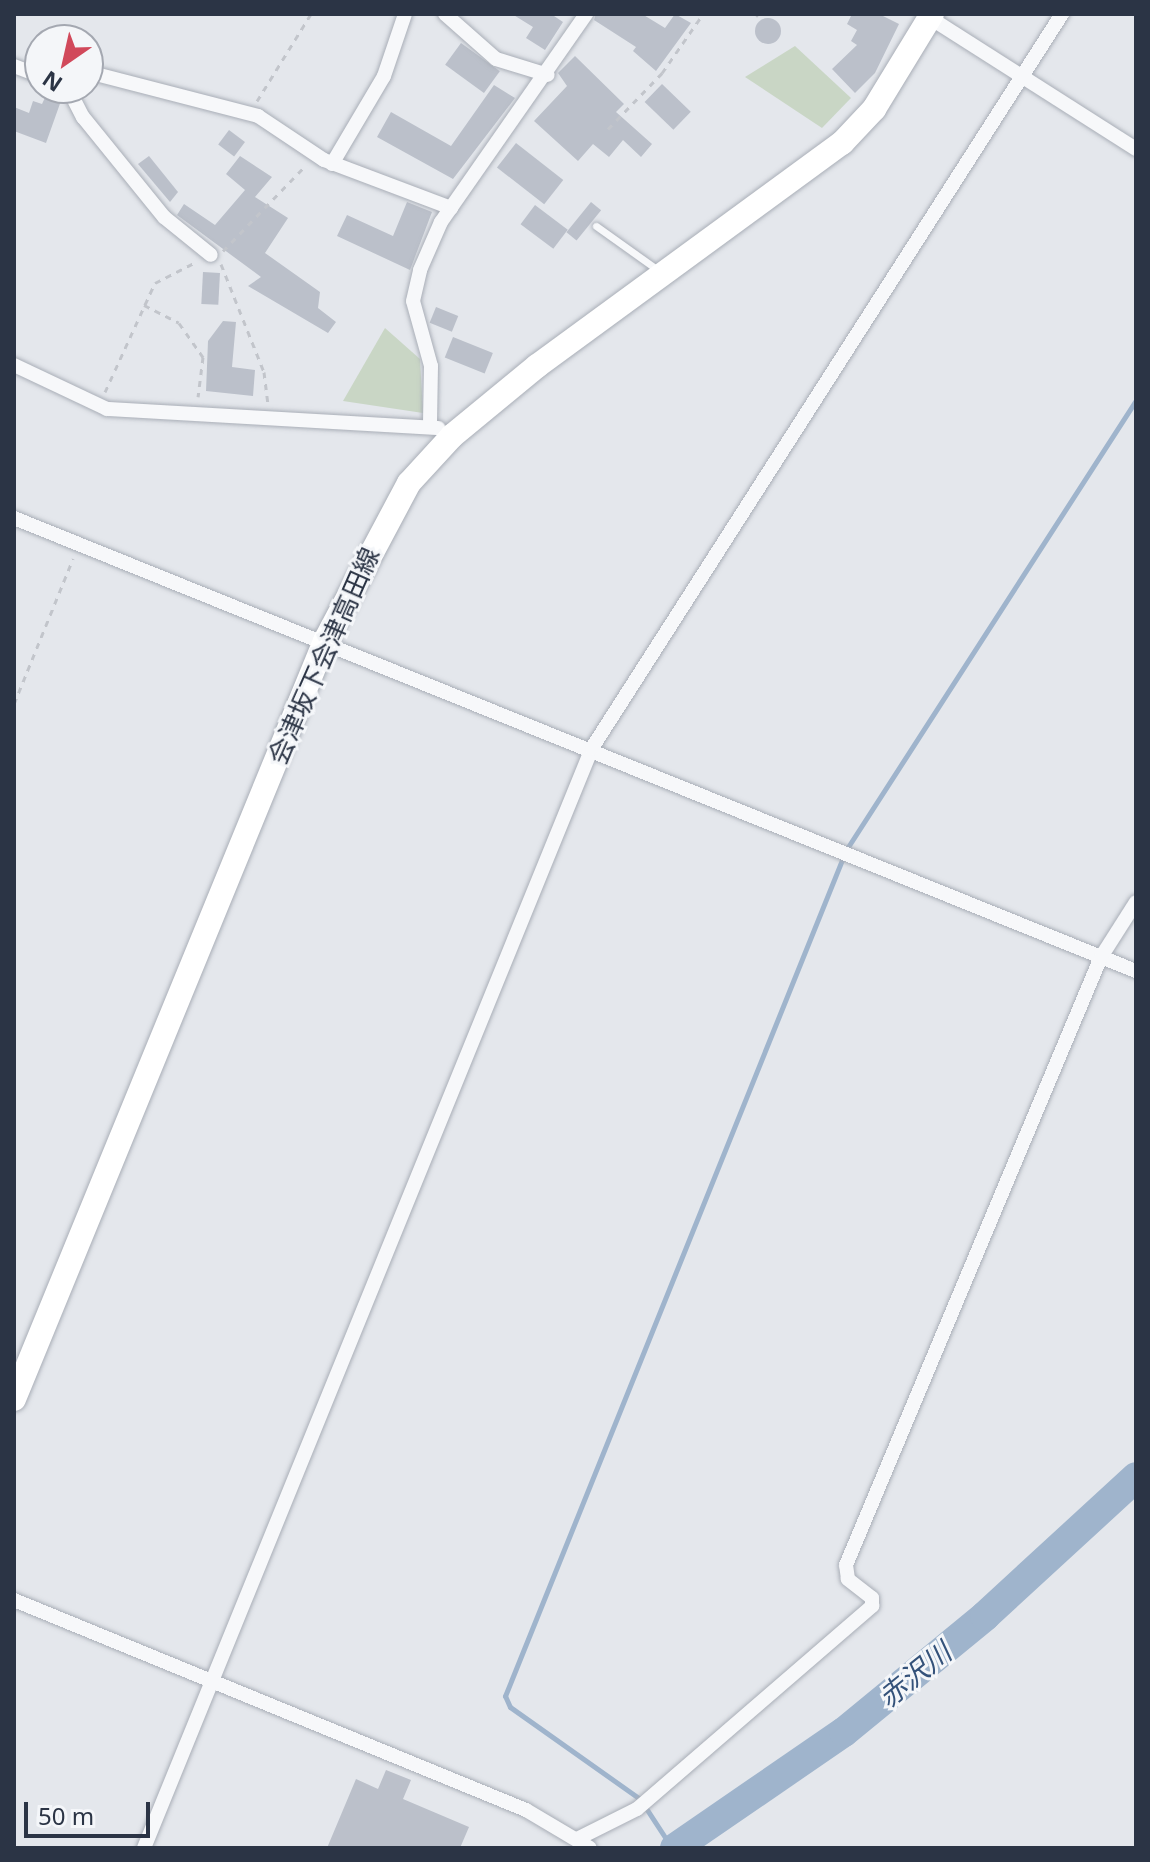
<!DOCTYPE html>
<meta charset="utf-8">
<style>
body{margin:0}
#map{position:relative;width:1150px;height:1862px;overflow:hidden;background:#e4e7ec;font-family:"Noto Sans","Noto Sans JP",sans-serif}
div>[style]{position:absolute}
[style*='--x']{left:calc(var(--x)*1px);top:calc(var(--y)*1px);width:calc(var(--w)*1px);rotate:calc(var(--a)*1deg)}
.green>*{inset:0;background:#c9d6c5}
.stream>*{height:5px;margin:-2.5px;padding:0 2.5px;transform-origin:2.5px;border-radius:2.5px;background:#9fb4cc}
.river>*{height:30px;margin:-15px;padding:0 15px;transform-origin:15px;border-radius:15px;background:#9fb4cc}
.building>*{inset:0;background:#bbc0ca;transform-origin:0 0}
.round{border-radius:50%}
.path>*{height:3px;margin-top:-1.5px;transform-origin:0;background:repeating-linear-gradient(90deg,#c2c5cb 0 6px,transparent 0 12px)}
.roads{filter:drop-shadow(0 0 2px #a9aeb7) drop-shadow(0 0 2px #a9aeb7)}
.service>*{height:7px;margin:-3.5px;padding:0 3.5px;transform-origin:3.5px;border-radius:3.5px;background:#f7f8fa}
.minor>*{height:14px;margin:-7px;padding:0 7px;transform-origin:7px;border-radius:7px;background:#f7f8fa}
.primary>*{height:24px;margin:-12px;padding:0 12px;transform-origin:12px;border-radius:12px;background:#fff}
span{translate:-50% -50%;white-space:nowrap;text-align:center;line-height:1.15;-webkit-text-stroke:6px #f4f6f9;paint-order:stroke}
.street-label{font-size:26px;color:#2b3445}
.water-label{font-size:28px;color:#34527a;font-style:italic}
.frame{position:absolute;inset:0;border:16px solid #2b3445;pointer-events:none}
.north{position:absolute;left:24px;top:24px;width:80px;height:80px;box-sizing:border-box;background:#f4f6f9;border:2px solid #a4a8b1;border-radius:50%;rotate:214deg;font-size:22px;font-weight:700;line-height:32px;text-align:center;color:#2b3445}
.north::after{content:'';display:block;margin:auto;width:28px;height:36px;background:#d1495b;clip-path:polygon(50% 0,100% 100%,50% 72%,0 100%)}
.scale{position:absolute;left:24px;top:1802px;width:126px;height:36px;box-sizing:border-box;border:4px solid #2b3445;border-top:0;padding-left:10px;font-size:24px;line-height:28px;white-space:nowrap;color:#2b3445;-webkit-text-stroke:6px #f4f6f9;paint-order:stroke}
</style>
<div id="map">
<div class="green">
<i style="clip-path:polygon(795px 46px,851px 98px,822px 128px,745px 77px)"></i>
<i style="clip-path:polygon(385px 328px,420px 359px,423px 413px,343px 401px)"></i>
</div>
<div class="stream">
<i style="--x:672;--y:1848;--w:59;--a:-123.1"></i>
<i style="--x:640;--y:1799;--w:159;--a:-144.7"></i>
<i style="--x:510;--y:1707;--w:12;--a:-114"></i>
<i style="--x:505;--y:1696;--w:912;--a:-68.05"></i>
<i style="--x:846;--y:850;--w:535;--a:-57.2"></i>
</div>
<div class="river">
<i style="--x:675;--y:1848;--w:205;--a:-34.5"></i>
<i style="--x:844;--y:1732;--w:183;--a:-39.4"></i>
<i style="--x:985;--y:1616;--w:205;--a:-42.6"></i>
</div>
<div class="building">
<i style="clip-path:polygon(512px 14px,551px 14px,563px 22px,545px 50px,526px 38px,533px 27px)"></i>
<i style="clip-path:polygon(596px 14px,642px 14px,665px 28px,675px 14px,691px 23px,656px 71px,633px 51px,636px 47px,594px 20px)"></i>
<i style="clip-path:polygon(852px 14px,879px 14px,899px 24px,875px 73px,855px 93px,832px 69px,857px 45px,851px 41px,857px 30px,847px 24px)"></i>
<i class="round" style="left:755px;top:18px;width:26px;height:26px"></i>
<i style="left:461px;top:43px;width:48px;height:27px;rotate:36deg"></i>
<i style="clip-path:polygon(575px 56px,624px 104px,616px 112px,652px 144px,641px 157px,623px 140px,609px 157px,593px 144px,578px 161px,534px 121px,567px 86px,558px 73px)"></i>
<i style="left:662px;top:84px;width:40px;height:25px;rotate:44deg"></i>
<i style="clip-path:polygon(494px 85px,515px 98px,453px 179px,377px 137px,391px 112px,451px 146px)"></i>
<i style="clip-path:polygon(49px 89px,62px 98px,46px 143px,14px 131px,14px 107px,29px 113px,33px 101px,42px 104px)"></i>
<i style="left:229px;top:130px;width:20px;height:18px;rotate:37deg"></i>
<i style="left:516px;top:143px;width:60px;height:31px;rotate:38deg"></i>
<i style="clip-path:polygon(149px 156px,178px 192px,170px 202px,138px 164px)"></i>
<i style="clip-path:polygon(240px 156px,272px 177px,255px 197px,288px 218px,265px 253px,320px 292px,318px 308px,336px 322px,328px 333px,248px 286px,261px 277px,177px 215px,184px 204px,215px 225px,245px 190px,226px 174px)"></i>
<i style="clip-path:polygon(407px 202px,432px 212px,410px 270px,337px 236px,347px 215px,393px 236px)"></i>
<i style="left:591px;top:202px;width:13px;height:39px;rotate:39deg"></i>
<i style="left:535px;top:205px;width:41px;height:24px;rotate:37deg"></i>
<i style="left:203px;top:272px;width:17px;height:32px;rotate:3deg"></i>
<i style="left:436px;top:307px;width:24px;height:17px;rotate:22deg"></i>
<i style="clip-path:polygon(223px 321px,236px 322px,232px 367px,255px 370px,253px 396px,206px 391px,208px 341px)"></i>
<i style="left:453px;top:337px;width:43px;height:22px;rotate:22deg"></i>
<i style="clip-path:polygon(386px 1770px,411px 1780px,403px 1799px,469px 1827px,460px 1848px,327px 1848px,356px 1779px,378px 1789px)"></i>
</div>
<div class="path">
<i style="--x:756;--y:14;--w:3;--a:45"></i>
<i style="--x:257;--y:101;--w:102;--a:-58.2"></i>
<i style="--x:608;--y:129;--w:78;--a:-46"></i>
<i style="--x:662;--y:73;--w:72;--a:-55.2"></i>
<i style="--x:223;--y:251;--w:120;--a:-46"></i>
<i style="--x:221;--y:264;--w:116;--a:68.3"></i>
<i style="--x:264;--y:372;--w:32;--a:83"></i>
<i style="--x:144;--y:305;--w:39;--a:27"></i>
<i style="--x:179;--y:323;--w:42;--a:54.8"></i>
<i style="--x:203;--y:357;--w:40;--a:97.1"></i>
<i style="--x:105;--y:392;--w:120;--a:-65.4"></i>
<i style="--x:155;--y:283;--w:44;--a:-27.1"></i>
<i style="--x:14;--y:704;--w:157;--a:-67.9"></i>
</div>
<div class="roads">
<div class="service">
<i style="--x:596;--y:226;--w:76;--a:35.4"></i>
</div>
<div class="minor">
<i style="--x:445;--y:14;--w:68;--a:41.4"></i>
<i style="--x:496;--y:59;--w:54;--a:17.1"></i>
<i style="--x:924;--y:14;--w:251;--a:32.5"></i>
<i style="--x:14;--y:66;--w:28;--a:21"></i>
<i style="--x:88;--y:72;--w:176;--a:14.5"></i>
<i style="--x:258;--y:116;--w:79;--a:33.7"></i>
<i style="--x:324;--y:160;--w:136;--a:20.7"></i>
<i style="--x:68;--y:88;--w:33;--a:63"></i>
<i style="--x:83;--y:117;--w:129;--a:51"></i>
<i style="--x:164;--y:217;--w:60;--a:39"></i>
<i style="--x:332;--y:164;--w:102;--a:-59.4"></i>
<i style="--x:384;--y:76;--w:65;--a:-71.3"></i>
<i style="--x:14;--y:365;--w:103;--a:25.3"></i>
<i style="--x:107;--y:409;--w:332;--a:3.3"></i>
<i style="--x:430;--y:423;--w:57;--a:-89"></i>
<i style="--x:431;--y:366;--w:67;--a:-105.5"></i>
<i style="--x:413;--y:301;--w:32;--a:-77"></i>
<i style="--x:420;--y:270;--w:52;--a:-66.4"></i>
<i style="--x:441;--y:222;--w:254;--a:-55.1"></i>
<i style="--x:14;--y:518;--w:1210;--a:21.99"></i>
<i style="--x:14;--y:1600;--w:553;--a:22.3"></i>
<i style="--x:526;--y:1810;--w:74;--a:30.7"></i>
<i style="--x:577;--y:1839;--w:67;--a:-26.6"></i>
<i style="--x:637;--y:1809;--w:311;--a:-40.8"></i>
<i style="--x:872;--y:1606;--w:8;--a:-90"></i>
<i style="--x:872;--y:1598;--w:31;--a:-142"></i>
<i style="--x:848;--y:1579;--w:14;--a:-98"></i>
<i style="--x:846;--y:1565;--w:659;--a:-67.25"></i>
<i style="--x:1101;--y:957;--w:65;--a:-57.5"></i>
<i style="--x:144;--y:1848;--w:1188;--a:-67.84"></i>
<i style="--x:592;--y:748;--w:872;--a:-57.37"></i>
</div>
<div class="primary">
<i style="--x:14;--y:1399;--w:819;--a:-67.69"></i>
<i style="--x:325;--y:641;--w:179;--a:-62"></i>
<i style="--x:409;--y:483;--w:64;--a:-47.5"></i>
<i style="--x:452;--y:436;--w:110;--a:-39.5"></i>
<i style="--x:537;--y:366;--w:378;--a:-36.2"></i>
<i style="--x:842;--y:143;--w:47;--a:-46.7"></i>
<i style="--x:874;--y:109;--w:111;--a:-58.6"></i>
</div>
</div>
<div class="street-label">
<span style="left:324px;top:656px;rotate:-66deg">会津坂下会津高田線</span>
</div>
<div class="water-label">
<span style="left:914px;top:1674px;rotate:-39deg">赤沢川</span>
</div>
<div class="frame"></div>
<div class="north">N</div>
<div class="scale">50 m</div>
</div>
